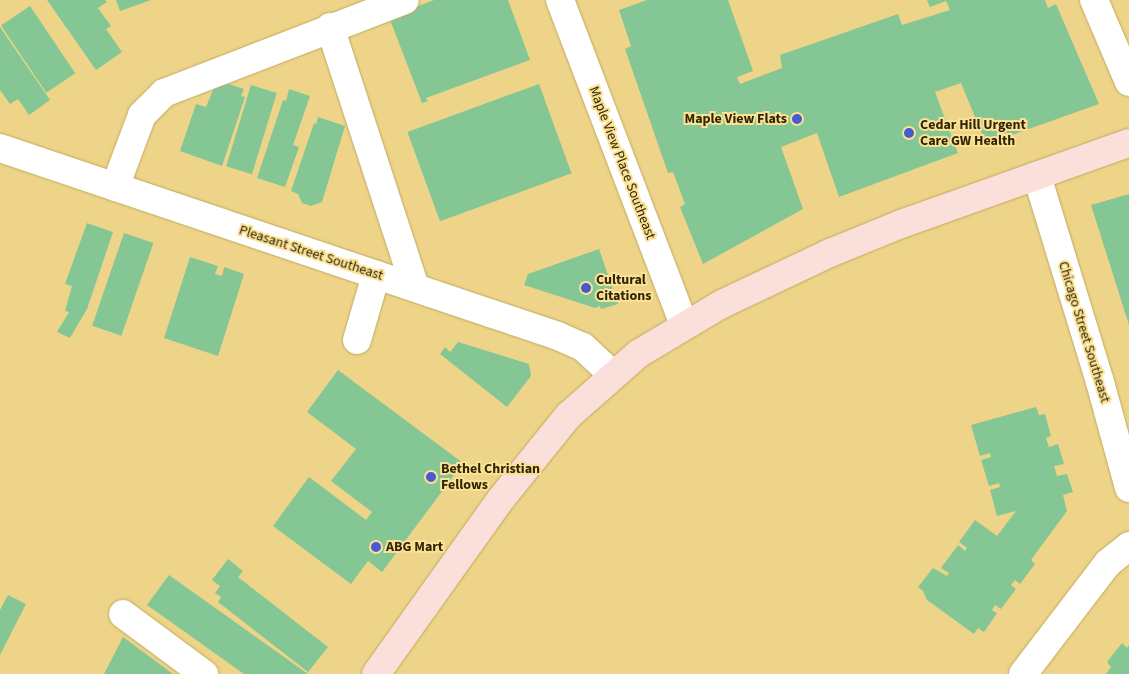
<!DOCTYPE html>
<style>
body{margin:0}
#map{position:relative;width:1129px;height:674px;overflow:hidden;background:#edd489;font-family:"Source Sans 3",sans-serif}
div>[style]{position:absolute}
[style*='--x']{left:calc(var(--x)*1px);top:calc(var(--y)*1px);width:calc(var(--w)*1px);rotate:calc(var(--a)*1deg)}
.building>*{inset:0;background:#84c795;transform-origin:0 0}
.roads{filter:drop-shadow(0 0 1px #c1a95e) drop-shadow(0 0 1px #c1a95e)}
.minor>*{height:28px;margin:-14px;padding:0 14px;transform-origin:14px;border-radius:14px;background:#fff}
.major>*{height:28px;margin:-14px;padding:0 14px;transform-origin:14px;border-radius:14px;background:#fadfda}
.dots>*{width:14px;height:14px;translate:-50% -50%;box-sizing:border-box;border:2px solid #fae195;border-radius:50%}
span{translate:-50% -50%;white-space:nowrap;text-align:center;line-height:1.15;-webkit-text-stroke:4px #fae195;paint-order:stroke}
.poi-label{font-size:14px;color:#302606;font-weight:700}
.right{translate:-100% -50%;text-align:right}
.left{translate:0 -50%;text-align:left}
.street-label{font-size:14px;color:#302606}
</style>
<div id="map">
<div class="building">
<i style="clip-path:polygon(47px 0,105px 0,107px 2px,98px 8px,111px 26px,106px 29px,122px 52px,96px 70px)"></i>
<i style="clip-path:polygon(116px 0,151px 0,120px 11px)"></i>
<i style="clip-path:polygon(434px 0,508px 0,530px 60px,426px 98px,428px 101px,422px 103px,389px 17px)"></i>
<i style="clip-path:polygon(647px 0,728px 0,753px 71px,737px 77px,740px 84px,782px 68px,780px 55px,898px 14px,902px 25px,950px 10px,946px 1px,930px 7px,927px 0,1045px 0,1048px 8px,1056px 4px,1099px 104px,986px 144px,961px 83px,935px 92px,958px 153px,839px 197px,817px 133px,781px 147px,803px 209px,703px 264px,680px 207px,685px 204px,673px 172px,668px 173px,625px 49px,631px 46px,619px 10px)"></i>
<i style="left:30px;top:6px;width:81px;height:35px;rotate:56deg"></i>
<i style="clip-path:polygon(0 27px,50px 100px,29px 115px,18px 99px,10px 104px,0 90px)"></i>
<i style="clip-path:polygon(217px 80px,244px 89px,241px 96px,245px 97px,222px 166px,180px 151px,196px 104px,206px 107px)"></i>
<i style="left:539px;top:84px;width:95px;height:140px;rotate:70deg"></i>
<i style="left:251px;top:85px;width:27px;height:85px;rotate:17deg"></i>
<i style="clip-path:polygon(289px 89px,310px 96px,293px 145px,299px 147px,285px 187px,257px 178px,283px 100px,286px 101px)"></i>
<i style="clip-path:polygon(318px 117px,345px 126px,322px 202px,311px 206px,302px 203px,298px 194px,291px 191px,314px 123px,316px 124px)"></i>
<i style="clip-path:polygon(1129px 194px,1129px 325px,1091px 205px)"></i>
<i style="clip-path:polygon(87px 223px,113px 232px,87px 309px,70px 338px,57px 332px,69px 312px,65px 311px,72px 286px,65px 284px)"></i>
<i style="left:124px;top:233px;width:31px;height:98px;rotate:19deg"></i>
<i style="clip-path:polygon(599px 249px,618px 304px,601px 309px,600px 306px,595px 308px,524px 285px,528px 274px)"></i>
<i style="clip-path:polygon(190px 257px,218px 266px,215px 274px,222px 276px,224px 267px,244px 274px,218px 356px,164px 338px)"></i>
<i style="clip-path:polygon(458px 342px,529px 364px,531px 376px,507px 407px,440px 354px,445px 347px,450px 352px)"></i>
<i style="clip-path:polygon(338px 370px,463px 463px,382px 572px,368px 561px,351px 584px,273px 526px,309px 477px,366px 520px,372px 512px,331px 481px,356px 449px,307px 412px)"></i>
<i style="clip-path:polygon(1036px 407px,1039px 415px,1045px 414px,1051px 436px,1046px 438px,1049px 447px,1058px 444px,1064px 464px,1054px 466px,1057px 476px,1067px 474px,1073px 492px,1063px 495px,1067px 511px,1031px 560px,1035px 564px,1020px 584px,1015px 580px,1011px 585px,1016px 589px,1001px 609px,995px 605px,992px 610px,997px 613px,984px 632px,978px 628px,974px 634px,927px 600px,923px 591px,918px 587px,933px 568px,947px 576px,949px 573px,941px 568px,958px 545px,965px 551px,967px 548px,959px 542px,975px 520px,997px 536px,1016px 511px,997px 516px,990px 490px,1000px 487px,999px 483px,989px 486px,981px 460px,991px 457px,990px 453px,980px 456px,971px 425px)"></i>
<i style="clip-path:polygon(228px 559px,243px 571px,238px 577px,328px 647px,308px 672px,218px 602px,221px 597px,215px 593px,220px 586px,212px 580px)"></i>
<i style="clip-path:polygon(169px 575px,308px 674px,244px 674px,147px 605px)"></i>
<i style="clip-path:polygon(8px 595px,26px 604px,0 655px,0 610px)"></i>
<i style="clip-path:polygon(123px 637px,173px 674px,104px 674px)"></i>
<i style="clip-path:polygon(1122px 643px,1127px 648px,1129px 645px,1129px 674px,1106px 674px,1111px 667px,1107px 662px)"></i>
</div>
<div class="roads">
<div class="minor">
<i style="--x:560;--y:0;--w:348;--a:69.1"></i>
<i style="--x:1094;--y:0;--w:89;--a:66.9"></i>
<i style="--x:330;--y:27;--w:274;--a:71.9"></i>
<i style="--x:0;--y:148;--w:589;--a:18.62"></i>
<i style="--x:558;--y:336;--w:27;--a:24"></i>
<i style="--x:583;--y:347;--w:40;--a:43"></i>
<i style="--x:1037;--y:176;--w:215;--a:73"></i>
<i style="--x:1100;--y:382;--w:110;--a:74.7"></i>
<i style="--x:115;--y:187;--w:77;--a:-69.4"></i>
<i style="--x:142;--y:115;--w:31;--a:-45"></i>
<i style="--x:164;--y:93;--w:258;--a:-21.1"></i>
<i style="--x:357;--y:340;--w:68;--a:-73.7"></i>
<i style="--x:123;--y:614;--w:101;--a:36.5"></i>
<i style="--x:1023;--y:674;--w:140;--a:-52.6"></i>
<i style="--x:1108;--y:563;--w:27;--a:-39"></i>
</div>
<div class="major">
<i style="--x:376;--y:674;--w:215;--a:-54.5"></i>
<i style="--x:501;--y:499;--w:107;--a:-51.1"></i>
<i style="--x:568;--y:416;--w:94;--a:-41.5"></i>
<i style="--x:638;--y:354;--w:98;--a:-30.8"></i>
<i style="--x:722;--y:304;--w:119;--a:-25.3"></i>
<i style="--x:830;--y:253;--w:77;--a:-22.2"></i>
<i style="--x:901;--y:224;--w:242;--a:-19.6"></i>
</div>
</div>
<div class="dots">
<i style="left:797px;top:119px;background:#475ace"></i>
<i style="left:909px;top:133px;background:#475ace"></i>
<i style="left:586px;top:288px;background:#475ace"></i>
<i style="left:431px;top:477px;background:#475ace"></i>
<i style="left:376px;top:547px;background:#475ace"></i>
</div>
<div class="poi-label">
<span class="right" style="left:787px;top:119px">Maple View Flats</span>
<span class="left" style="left:920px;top:133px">Cedar Hill Urgent<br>Care GW Health</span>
<span class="left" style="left:596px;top:288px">Cultural<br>Citations</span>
<span class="left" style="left:441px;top:477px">Bethel Christian<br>Fellows</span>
<span class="left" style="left:386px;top:547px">ABG Mart</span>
</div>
<div class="street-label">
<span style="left:622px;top:163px;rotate:69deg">Maple View Place Southeast</span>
<span style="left:311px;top:253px;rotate:18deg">Pleasant Street Southeast</span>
<span style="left:1084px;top:332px;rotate:73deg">Chicago Street Southeast</span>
</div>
</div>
